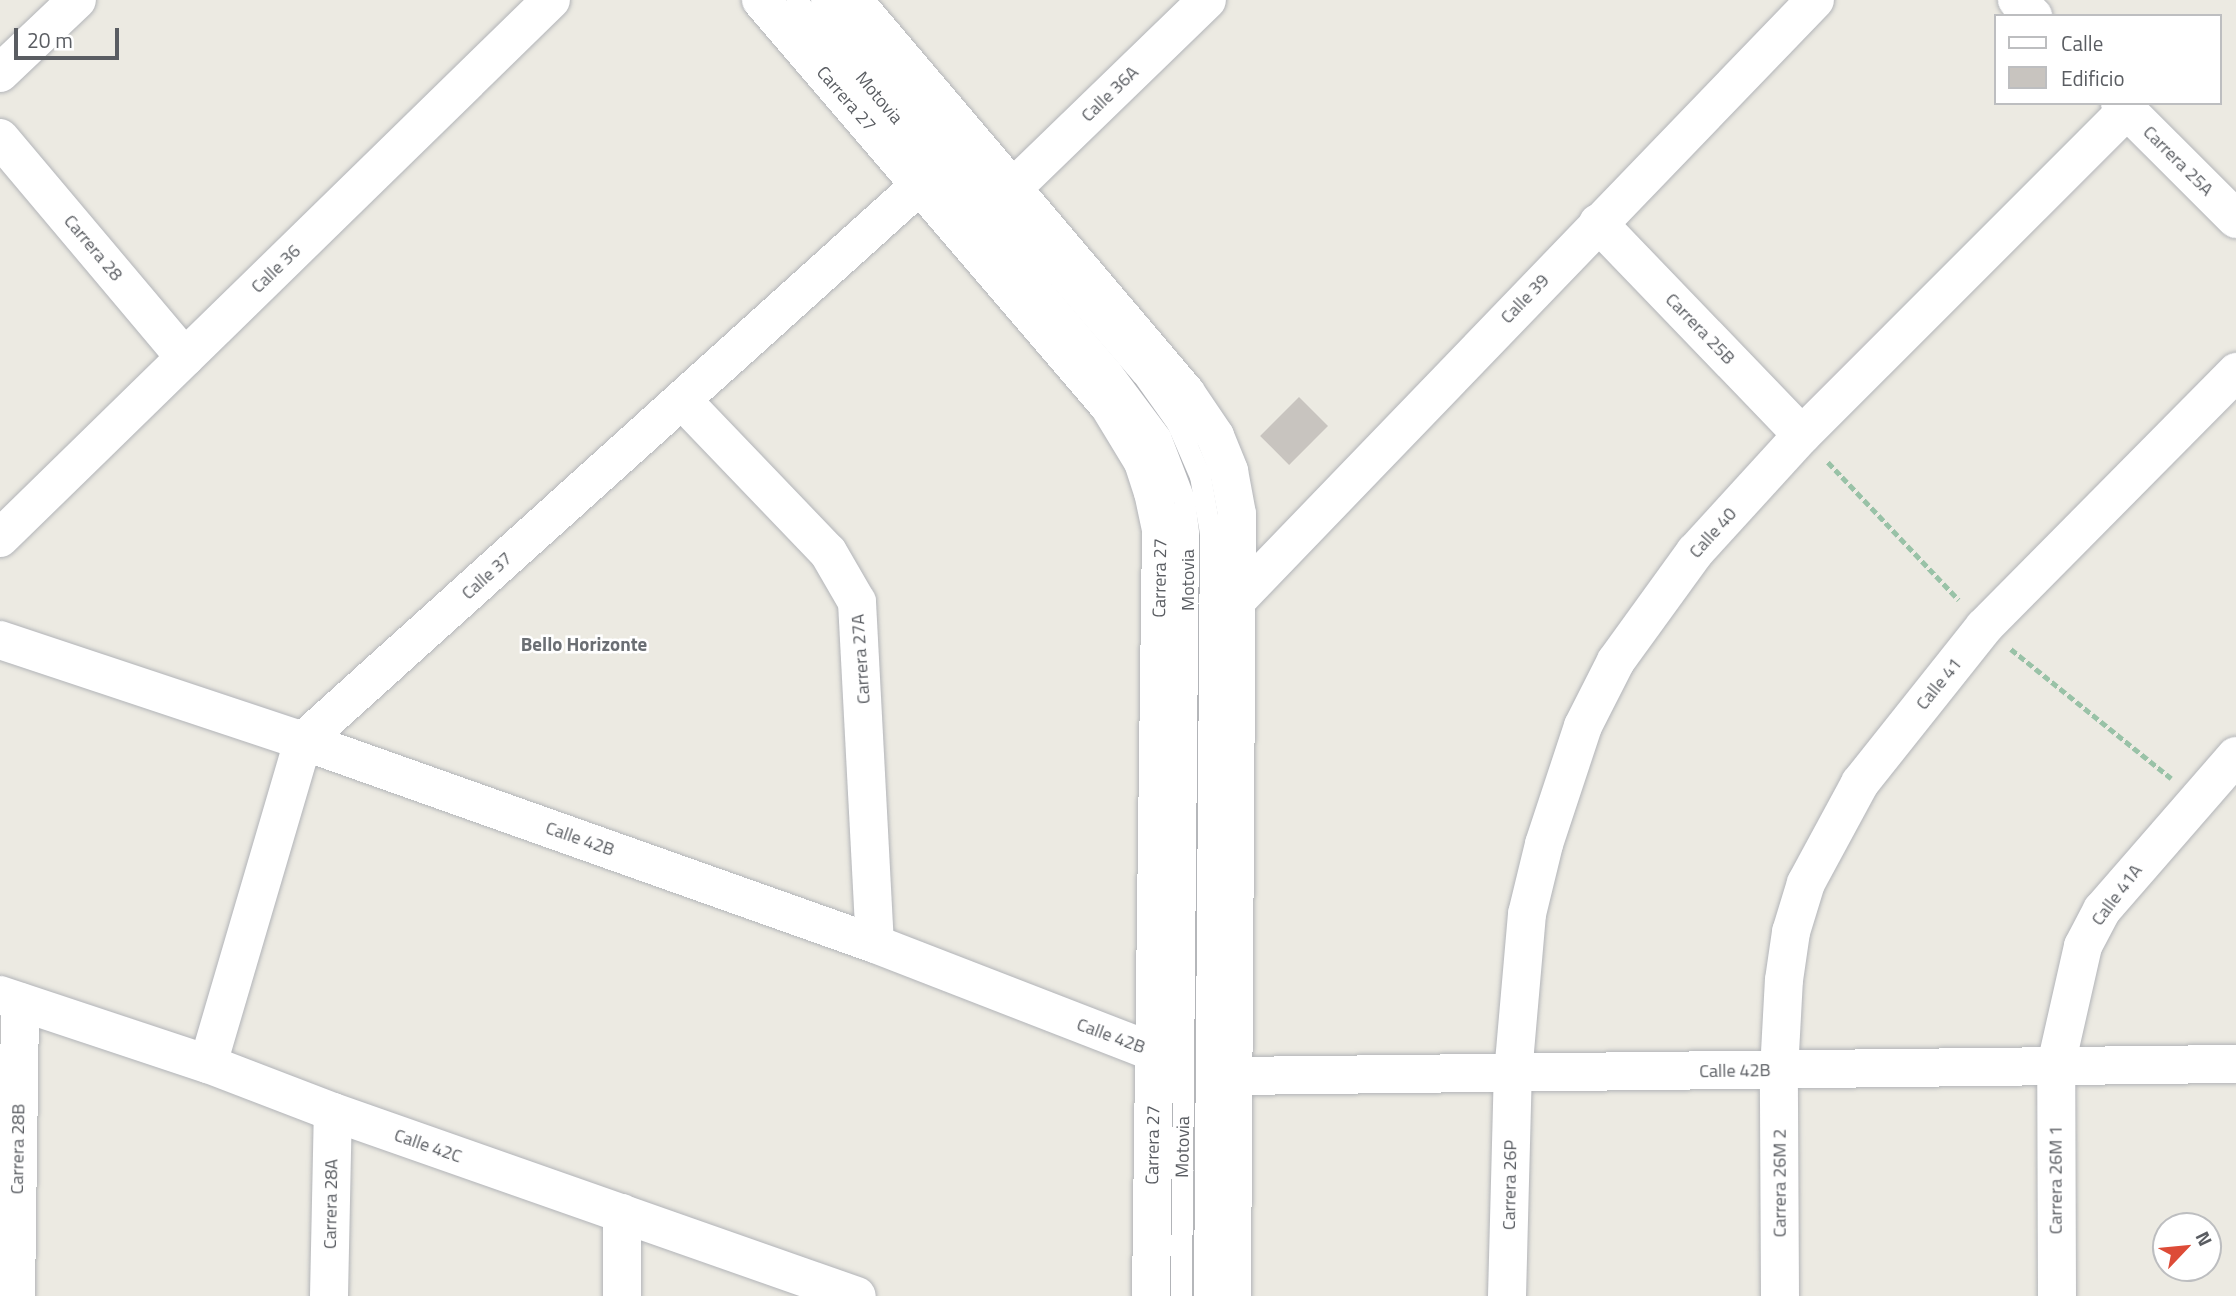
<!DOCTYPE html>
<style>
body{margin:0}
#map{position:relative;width:2236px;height:1296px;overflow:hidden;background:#eceae2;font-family:"Titillium Web",sans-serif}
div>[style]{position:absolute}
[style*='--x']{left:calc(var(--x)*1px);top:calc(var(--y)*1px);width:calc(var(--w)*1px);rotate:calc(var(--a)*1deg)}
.building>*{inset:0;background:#c8c4bf;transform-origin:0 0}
.path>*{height:4.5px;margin-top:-2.25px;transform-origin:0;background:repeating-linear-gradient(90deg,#99c2a7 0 7px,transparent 0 10.5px)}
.roads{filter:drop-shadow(0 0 2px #b2b4b8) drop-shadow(0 0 2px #b2b4b8)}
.service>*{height:21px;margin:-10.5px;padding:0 10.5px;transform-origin:10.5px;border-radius:10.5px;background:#fff}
.minor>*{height:38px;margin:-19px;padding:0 19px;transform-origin:19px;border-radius:19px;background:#fff}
.tertiary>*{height:38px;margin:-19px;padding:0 19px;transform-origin:19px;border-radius:19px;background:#fff}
span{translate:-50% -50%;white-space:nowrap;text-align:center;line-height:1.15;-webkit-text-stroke:5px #fff;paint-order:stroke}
.street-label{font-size:18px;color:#5a5d62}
.neighbourhood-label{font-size:19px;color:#6b6f74;font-weight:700}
.legend{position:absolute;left:1994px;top:14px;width:228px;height:91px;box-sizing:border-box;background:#fff;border:2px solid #bdbec0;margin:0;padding:9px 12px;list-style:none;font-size:21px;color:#5a5d62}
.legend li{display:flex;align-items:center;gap:14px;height:35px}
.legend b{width:35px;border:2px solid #bdbec0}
.north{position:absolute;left:2152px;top:1212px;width:70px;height:70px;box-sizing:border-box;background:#fff;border:2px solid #bdbec0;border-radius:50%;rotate:64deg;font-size:19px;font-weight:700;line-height:28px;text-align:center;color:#5a5d62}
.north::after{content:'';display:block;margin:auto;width:24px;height:32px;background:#dd4b37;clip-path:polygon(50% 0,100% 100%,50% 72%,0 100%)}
.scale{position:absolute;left:14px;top:28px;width:105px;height:32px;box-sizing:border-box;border:4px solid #5a5d62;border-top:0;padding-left:9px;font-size:21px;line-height:24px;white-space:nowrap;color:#5a5d62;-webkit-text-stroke:5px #fff;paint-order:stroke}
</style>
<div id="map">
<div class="building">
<i style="left:1299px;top:397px;width:41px;height:55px;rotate:45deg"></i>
</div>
<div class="path">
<i style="--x:1828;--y:462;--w:190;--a:46.5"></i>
<i style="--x:2011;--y:649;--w:206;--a:38.9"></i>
</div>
<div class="roads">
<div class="service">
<i style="--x:796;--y:0;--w:485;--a:49.6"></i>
<i style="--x:1110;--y:369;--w:84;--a:53.3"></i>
<i style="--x:1160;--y:436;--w:67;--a:69.1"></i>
<i style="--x:1184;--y:499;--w:35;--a:83"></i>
<i style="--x:1188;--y:534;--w:762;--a:90.53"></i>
<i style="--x:821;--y:0;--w:493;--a:49.4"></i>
<i style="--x:1142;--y:374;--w:60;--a:54.5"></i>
<i style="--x:1177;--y:423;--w:58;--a:66.5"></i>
<i style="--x:1200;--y:476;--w:57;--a:79.9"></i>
<i style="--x:1210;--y:532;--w:764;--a:90.45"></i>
</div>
<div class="minor">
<i style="--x:2017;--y:0;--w:23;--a:45"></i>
<i style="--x:2120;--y:103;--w:164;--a:45"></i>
<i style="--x:0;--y:138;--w:287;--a:49.9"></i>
<i style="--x:1013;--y:188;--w:270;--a:-44.1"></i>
<i style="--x:1598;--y:223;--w:294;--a:46.1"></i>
<i style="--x:682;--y:400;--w:211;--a:46.2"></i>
<i style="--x:828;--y:552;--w:58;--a:59.9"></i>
<i style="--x:857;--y:602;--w:342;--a:87"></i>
<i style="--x:0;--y:538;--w:770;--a:-44.32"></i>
<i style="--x:1237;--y:600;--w:833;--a:-46.07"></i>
<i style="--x:0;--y:640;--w:319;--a:18.4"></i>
<i style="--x:303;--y:741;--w:607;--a:19.54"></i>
<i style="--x:875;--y:944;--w:299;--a:21.2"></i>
<i style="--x:0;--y:995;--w:219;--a:18.4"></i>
<i style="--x:208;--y:1064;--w:134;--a:21"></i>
<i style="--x:333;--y:1112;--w:555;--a:19.35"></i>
<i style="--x:208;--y:1064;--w:337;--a:-73.6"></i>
<i style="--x:303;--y:741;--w:831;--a:-42.02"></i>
<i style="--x:1234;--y:1076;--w:1002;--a:-0.69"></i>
<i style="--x:16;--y:1296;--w:294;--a:-89.2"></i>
<i style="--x:329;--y:1296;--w:184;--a:-88.8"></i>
<i style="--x:622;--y:1296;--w:83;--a:-90"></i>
<i style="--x:1507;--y:1296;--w:222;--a:-88.5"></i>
<i style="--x:1513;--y:1074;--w:161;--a:-85"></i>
<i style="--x:1527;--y:914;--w:72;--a:-76.3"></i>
<i style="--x:1544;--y:844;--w:124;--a:-71.7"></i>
<i style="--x:1583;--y:726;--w:73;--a:-63.1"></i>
<i style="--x:1616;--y:661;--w:135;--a:-54.1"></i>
<i style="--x:1695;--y:552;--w:159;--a:-47.6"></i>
<i style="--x:1802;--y:435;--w:460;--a:-45"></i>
<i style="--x:1780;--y:1296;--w:225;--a:-90.3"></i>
<i style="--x:1779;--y:1071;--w:91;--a:-86.9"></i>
<i style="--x:1784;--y:980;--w:49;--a:-81.7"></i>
<i style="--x:1791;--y:932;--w:51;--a:-73"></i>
<i style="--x:1806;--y:883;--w:114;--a:-61.6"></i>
<i style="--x:1860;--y:783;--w:199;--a:-51.5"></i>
<i style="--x:1984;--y:627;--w:359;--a:-45.3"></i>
<i style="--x:2057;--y:1296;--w:231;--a:-90.2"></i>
<i style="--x:2056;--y:1065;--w:122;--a:-77.2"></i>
<i style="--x:2083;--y:946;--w:41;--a:-62.2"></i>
<i style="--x:2102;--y:910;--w:204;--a:-49"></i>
</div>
<div class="tertiary">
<i style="--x:761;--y:0;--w:535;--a:49.4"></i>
<i style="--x:1109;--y:406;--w:66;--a:58.7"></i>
<i style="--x:1143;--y:462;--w:32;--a:72"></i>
<i style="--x:1153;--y:492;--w:40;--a:78"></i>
<i style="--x:1161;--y:531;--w:765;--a:90.75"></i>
<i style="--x:853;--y:0;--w:515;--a:49.72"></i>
<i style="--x:1186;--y:393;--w:52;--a:56"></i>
<i style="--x:1215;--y:436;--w:38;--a:68"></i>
<i style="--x:1229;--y:471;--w:44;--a:79.5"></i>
<i style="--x:1237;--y:514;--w:782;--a:90.37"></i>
<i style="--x:0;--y:73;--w:106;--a:-43.5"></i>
</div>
</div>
<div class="street-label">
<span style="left:1110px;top:94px;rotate:-44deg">Calle 36A</span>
<span style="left:879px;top:98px;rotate:50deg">Motovia</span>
<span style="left:846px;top:99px;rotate:49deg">Carrera 27</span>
<span style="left:2178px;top:161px;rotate:45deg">Carrera 25A</span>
<span style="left:93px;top:248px;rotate:50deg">Carrera 28</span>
<span style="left:276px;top:269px;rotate:-44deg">Calle 36</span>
<span style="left:1525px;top:299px;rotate:-46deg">Calle 39</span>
<span style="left:1700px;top:329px;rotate:46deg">Carrera 25B</span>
<span style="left:1713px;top:533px;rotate:-48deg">Calle 40</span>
<span style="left:487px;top:576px;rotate:-42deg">Calle 37</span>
<span style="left:1160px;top:578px;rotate:-89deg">Carrera 27</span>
<span style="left:1188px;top:580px;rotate:-90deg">Motovia</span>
<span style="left:861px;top:659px;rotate:-94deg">Carrera 27A</span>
<span style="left:1939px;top:684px;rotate:-51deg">Calle 41</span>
<span style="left:580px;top:839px;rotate:19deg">Calle 42B</span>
<span style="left:2117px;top:895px;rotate:-53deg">Calle 41A</span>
<span style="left:1111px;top:1036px;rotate:20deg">Calle 42B</span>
<span style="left:1735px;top:1071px;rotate:-1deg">Calle 42B</span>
<span style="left:1153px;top:1145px;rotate:-89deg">Carrera 27</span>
<span style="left:428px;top:1146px;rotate:19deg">Calle 42C</span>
<span style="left:1183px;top:1147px;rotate:-89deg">Motovia</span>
<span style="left:18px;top:1149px;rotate:-89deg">Carrera 28B</span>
<span style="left:2056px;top:1180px;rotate:-90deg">Carrera 26M 1</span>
<span style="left:1780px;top:1183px;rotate:-90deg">Carrera 26M 2</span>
<span style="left:1510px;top:1185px;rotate:-89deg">Carrera 26P</span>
<span style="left:331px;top:1204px;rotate:-89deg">Carrera 28A</span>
</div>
<div class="neighbourhood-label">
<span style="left:584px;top:644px">Bello Horizonte</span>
</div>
<ul class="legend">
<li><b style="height:9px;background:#fff"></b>Calle</li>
<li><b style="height:19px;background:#c8c4bf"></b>Edificio</li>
</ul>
<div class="north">N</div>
<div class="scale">20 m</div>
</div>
